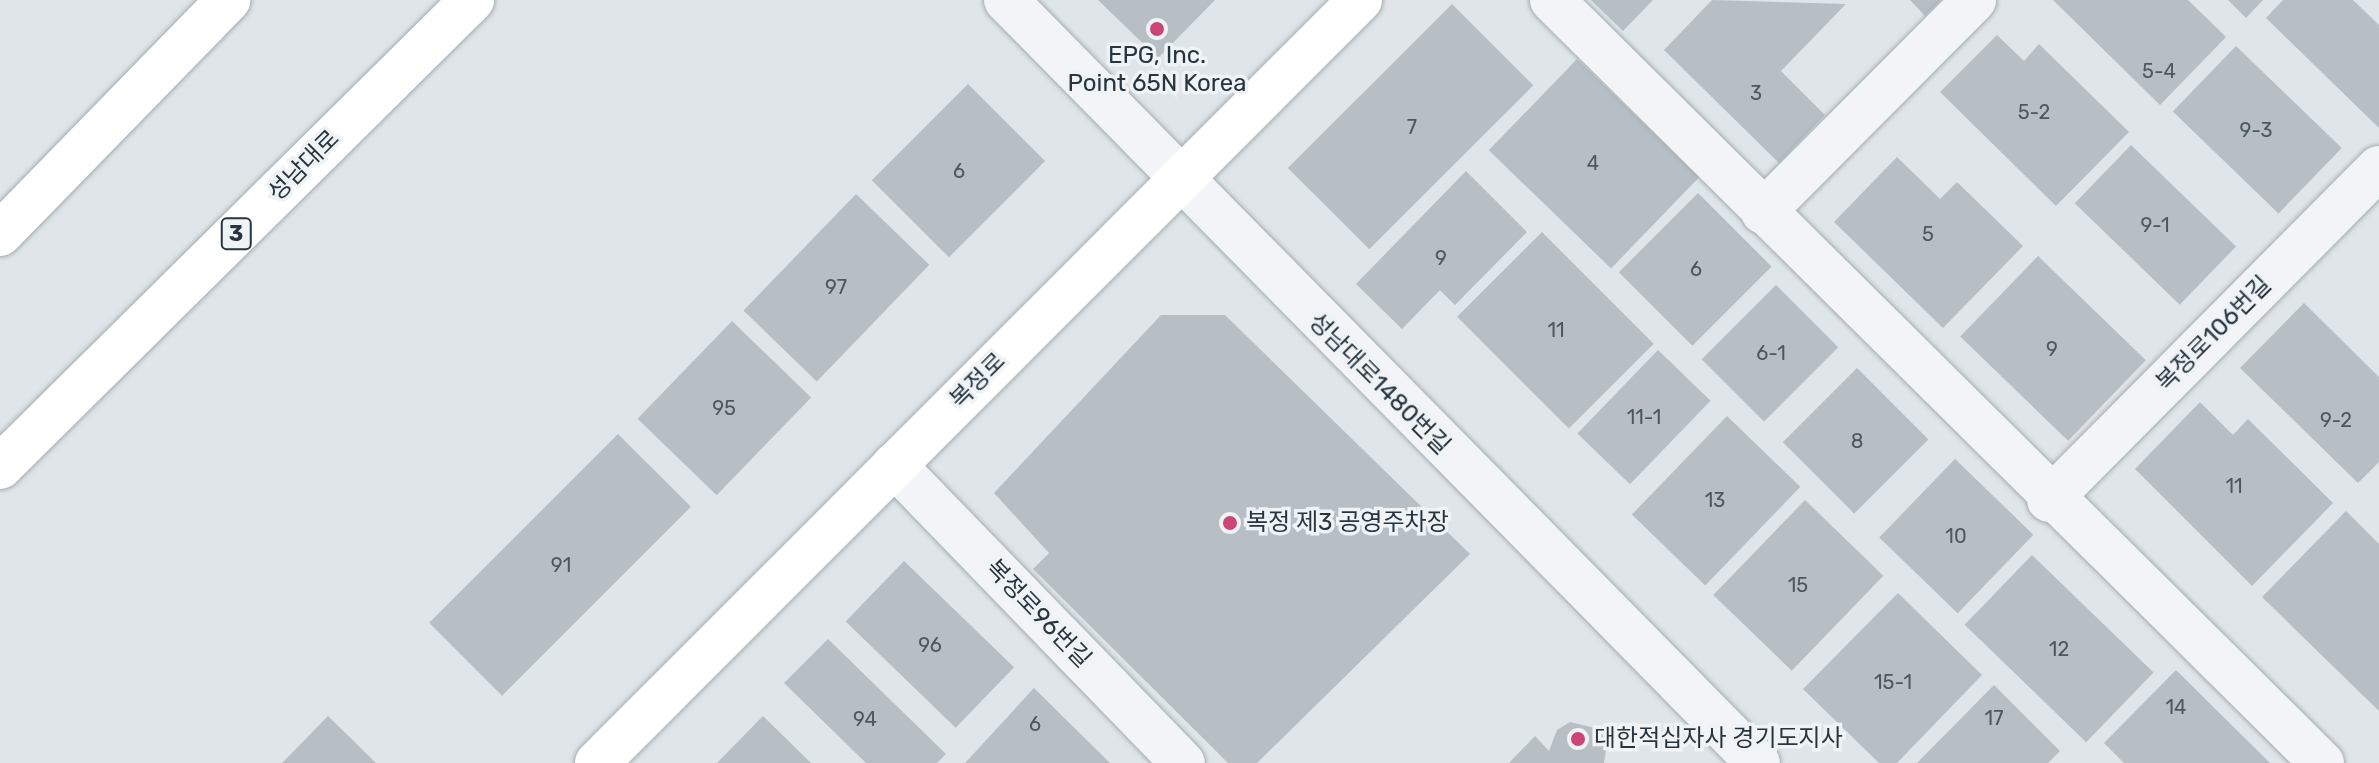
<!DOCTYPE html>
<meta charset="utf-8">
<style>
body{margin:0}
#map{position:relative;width:2379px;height:763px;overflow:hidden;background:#dfe5e8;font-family:Rubik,"Noto Sans KR",sans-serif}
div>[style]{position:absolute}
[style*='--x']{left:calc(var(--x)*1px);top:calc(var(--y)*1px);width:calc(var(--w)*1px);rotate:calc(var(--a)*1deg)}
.building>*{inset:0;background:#b7bfc5;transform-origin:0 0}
.roads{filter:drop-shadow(0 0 2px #a4adb2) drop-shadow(0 0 2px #a4adb2)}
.street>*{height:44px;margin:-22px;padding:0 22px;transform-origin:22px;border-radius:22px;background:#f2f4f7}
.secondary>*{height:44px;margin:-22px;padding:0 22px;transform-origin:22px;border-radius:22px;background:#fff}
.primary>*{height:44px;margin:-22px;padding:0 22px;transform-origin:22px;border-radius:22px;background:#fff}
.dots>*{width:22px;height:22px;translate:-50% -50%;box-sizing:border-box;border:4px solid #eff3f6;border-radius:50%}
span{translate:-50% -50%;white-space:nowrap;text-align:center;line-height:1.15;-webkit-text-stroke:7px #eff3f6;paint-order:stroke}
.number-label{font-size:20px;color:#4c5860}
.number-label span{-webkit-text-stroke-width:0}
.shield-label span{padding:2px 6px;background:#eff3f6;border:2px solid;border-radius:6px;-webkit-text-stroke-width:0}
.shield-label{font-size:22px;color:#28353f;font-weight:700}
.poi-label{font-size:24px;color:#28353f}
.left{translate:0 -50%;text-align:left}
.street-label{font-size:24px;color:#28353f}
</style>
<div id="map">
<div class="building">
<i style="clip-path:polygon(1098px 0,1215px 0,1158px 58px)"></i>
<i style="clip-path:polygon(1591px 0,1653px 0,1623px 31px)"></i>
<i style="clip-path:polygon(1712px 0,1846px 4px,1781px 71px,1825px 115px,1779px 163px,1664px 50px)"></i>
<i style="clip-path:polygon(1910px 0,1941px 0,1925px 16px)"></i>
<i style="clip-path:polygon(2053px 0,2188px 0,2226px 37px,2160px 105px)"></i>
<i style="clip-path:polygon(2228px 0,2263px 0,2246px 18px)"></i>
<i style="clip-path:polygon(2283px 0,2353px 0,2379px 25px,2379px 128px,2266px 18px)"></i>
<i style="left:1452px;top:4px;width:115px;height:232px;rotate:45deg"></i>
<i style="clip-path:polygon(1997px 35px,2024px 61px,2039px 44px,2129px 132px,2056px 206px,1940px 92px)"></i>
<i style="left:2236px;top:46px;width:147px;height:91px;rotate:44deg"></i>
<i style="left:1577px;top:59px;width:170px;height:127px;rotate:44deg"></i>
<i style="left:968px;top:84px;width:109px;height:136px;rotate:45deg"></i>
<i style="left:2131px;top:145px;width:146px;height:81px;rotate:44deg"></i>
<i style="clip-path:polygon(1897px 157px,1940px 199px,1957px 182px,2023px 246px,1943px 328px,1834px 222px)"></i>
<i style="clip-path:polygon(1466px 171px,1527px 232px,1455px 305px,1440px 290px,1402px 329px,1356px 284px)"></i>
<i style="left:1698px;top:193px;width:104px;height:112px;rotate:45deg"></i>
<i style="left:856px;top:194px;width:102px;height:162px;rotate:44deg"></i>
<i style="left:1542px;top:232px;width:158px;height:120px;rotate:45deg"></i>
<i style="left:2038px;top:256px;width:150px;height:112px;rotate:44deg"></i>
<i style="left:1776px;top:285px;width:88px;height:105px;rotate:45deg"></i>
<i style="clip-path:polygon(2304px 303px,2379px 377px,2379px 462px,2358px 483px,2240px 368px)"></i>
<i style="clip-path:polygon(1161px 315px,1225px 315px,1470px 554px,1257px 763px,1228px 763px,1033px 569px,1049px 553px,994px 493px)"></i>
<i style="left:732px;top:321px;width:110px;height:136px;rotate:44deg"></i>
<i style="left:1658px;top:350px;width:73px;height:116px;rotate:44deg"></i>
<i style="left:1857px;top:368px;width:101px;height:105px;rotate:45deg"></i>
<i style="clip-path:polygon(2200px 402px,2233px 435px,2248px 419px,2333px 503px,2252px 586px,2135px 469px)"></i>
<i style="left:1727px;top:416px;width:102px;height:137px;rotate:44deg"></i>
<i style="left:618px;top:434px;width:103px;height:267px;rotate:45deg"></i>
<i style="left:1955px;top:459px;width:109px;height:109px;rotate:44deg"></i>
<i style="left:1805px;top:500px;width:109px;height:132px;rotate:44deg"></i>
<i style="clip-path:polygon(2346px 511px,2379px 544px,2379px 711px,2262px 597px)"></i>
<i style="left:2032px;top:555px;width:169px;height:97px;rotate:44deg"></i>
<i style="left:904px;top:561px;width:153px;height:84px;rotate:44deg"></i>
<i style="clip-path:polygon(1898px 593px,1982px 675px,1897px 763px,1879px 763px,1803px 689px)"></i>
<i style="clip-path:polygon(828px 639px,946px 754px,937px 763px,866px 763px,784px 683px)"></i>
<i style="clip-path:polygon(2176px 670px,2270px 763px,2124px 763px,2104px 743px)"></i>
<i style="clip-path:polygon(1994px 685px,2060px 751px,2048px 763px,1917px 763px)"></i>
<i style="clip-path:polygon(1034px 688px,1110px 763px,965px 763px)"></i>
<i style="clip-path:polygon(328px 716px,376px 763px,282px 763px)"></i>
<i style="clip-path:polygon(763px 716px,811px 763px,717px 763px)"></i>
<i style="clip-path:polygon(1570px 722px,1599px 729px,1607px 743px,1604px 763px,1509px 763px,1535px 736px,1549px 751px,1557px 730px)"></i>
</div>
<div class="roads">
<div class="street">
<i style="--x:1006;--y:0;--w:1071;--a:45.42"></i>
<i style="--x:1552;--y:0;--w:1084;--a:44.74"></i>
<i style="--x:1763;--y:212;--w:299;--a:-45.1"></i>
<i style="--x:894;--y:465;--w:415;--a:45.9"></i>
<i style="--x:2049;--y:500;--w:468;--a:-45.2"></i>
</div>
<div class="secondary">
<i style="--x:597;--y:763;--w:1079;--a:-45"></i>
</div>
<div class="primary">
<i style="--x:0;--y:234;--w:327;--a:-45.7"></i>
<i style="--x:0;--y:467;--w:664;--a:-44.69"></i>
</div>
</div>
<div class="dots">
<i style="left:1157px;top:29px;background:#cb4675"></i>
<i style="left:1230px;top:523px;background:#cb4675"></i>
<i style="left:1578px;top:739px;background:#cb4675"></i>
</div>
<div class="number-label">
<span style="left:2159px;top:71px">5-4</span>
<span style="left:1756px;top:93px">3</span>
<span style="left:2034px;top:112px">5-2</span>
<span style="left:1412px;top:127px">7</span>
<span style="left:2256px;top:130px">9-3</span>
<span style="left:1593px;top:163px">4</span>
<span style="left:959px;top:171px">6</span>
<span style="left:2155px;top:225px">9-1</span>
<span style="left:1928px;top:234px">5</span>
<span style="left:1441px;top:258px">9</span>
<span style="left:1696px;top:269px">6</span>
<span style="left:836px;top:287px">97</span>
<span style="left:1556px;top:330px">11</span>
<span style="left:2052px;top:349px">9</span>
<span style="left:1771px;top:353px">6-1</span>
<span style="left:724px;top:408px">95</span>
<span style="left:1644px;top:417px">11-1</span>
<span style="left:2336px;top:420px">9-2</span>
<span style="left:1857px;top:441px">8</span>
<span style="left:2234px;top:486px">11</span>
<span style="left:1715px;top:500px">13</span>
<span style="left:1956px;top:536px">10</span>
<span style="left:561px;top:565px">91</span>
<span style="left:1798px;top:585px">15</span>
<span style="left:930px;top:645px">96</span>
<span style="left:2059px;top:649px">12</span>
<span style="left:1893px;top:682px">15-1</span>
<span style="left:2176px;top:707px">14</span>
<span style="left:1994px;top:718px">17</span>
<span style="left:865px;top:719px">94</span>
<span style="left:1035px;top:724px">6</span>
</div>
<div class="shield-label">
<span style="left:236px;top:234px">3</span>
</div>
<div class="poi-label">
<span style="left:1157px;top:70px">EPG, Inc.<br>Point 65N Korea</span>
<span class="left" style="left:1246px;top:523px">복정 제3 공영주차장</span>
<span class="left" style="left:1594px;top:739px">대한적십자사 경기도지사</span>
</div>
<div class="street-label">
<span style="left:304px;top:166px;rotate:-45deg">성남대로</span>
<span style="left:2214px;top:334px;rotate:-45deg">복정로106번길</span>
<span style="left:978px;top:381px;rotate:-45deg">복정로</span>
<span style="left:1379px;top:384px;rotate:45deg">성남대로1480번길</span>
<span style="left:1038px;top:614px;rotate:46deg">복정로96번길</span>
</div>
</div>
